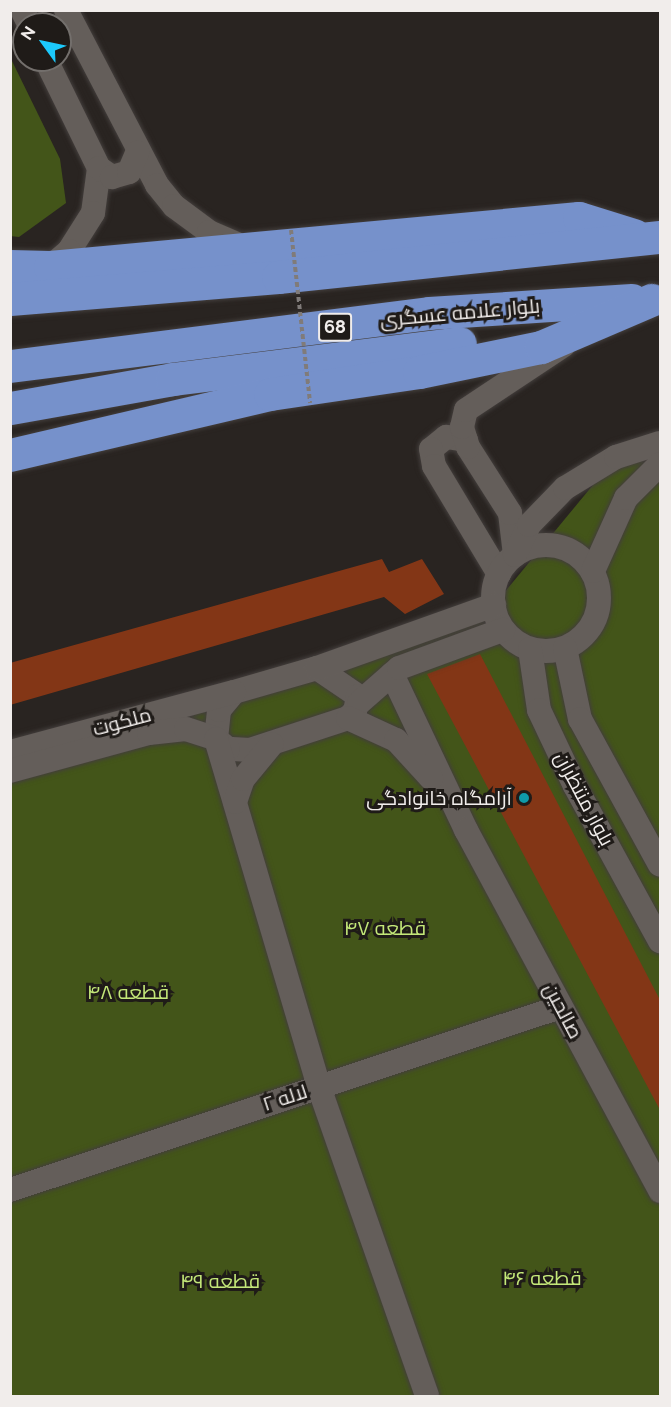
<!DOCTYPE html>
<meta charset="utf-8">
<style>
body{margin:0}
#map{position:relative;width:671px;height:1407px;overflow:hidden;background:#292421;font-family:Raleway,Cairo,sans-serif}
div>[style]{position:absolute}
[style*='--x']{left:calc(var(--x)*1px);top:calc(var(--y)*1px);width:calc(var(--w)*1px);rotate:calc(var(--a)*1deg)}
.green>*{inset:0;background:#435519}
.building>*{inset:0;background:#833616}
.roads{filter:drop-shadow(0 0 2px #433e3c) drop-shadow(0 0 2px #433e3c)}
.minor>*{height:24px;margin:-12px;padding:0 12px;transform-origin:12px;border-radius:12px;background:#645e5a}
.minor>.ring{margin:-12px;padding:0;box-sizing:content-box;background:none;border:24px solid #645e5a;border-radius:50%}
.highway>*{height:33px;margin:-16.5px;padding:0 16.5px;transform-origin:16.5px;border-radius:16.5px;background:#7691cb}
.path-bridge>*{height:4px;margin-top:-2px;transform-origin:0;background:repeating-linear-gradient(90deg,#807b79 0 4.5px,transparent 0 7.5px)}
.dots>*{width:16px;height:16px;translate:-50% -50%;box-sizing:border-box;border:3px solid #1f1b18;border-radius:50%}
span{translate:-50% -50%;white-space:nowrap;text-align:center;line-height:1.15;-webkit-text-stroke:6px #1f1b18;paint-order:stroke}
.shield-label span{padding:2px 4px;background:#1f1b18;border:2px solid;border-radius:4px;-webkit-text-stroke-width:0}
.shield-label{font-size:18px;color:#f1edeb;font-weight:700}
.street-label{font-size:20px;color:#f1edeb}
.poi-label{font-size:20px;color:#f1edeb}
.right{translate:-100% -50%;text-align:right}
.park-label{font-size:20px;color:#c4e879}
.frame{position:absolute;inset:0;border:12px solid #f1edeb;pointer-events:none}
.north{position:absolute;left:12px;top:12px;width:60px;height:60px;box-sizing:border-box;background:#1f1b18;border:2px solid #736f6c;border-radius:50%;rotate:303deg;font-size:16px;font-weight:700;line-height:24px;text-align:center;color:#f1edeb}
.north::after{content:'';display:block;margin:auto;width:21px;height:27px;background:#1cc9fc;clip-path:polygon(50% 0,100% 100%,50% 72%,0 100%)}
</style>
<div id="map">
<div class="green">
<i style="clip-path:polygon(11px 59px,60px 159px,66px 203px,19px 237px,10px 236px)"></i>
<i style="clip-path:polygon(616px 457px,660px 457px,660px 1396px,11px 1396px,11px 744px,494px 605px)"></i>
</div>
<div class="building">
<i style="clip-path:polygon(382px 559px,389px 572px,422px 559px,444px 594px,405px 614px,384px 597px,10px 705px,10px 663px)"></i>
<i style="clip-path:polygon(480px 654px,660px 1000px,660px 1110px,427px 674px)"></i>
</div>
<div class="roads">
<div class="minor">
<i style="--x:22;--y:10;--w:16;--a:63"></i>
<i style="--x:66;--y:10;--w:197;--a:62.5"></i>
<i style="--x:157;--y:185;--w:27;--a:51"></i>
<i style="--x:174;--y:206;--w:44;--a:36.6"></i>
<i style="--x:209;--y:232;--w:40;--a:23.4"></i>
<i style="--x:46;--y:60;--w:120;--a:63.9"></i>
<i style="--x:99;--y:168;--w:45;--a:97.6"></i>
<i style="--x:93;--y:213;--w:45;--a:122.3"></i>
<i style="--x:69;--y:251;--w:25;--a:140"></i>
<i style="--x:99;--y:168;--w:16;--a:35"></i>
<i style="--x:112;--y:177;--w:18;--a:-16"></i>
<i style="--x:129;--y:172;--w:21;--a:-67"></i>
<i style="--x:466;--y:440;--w:20;--a:-171"></i>
<i style="--x:446;--y:437;--w:19;--a:141"></i>
<i style="--x:431;--y:449;--w:17;--a:80"></i>
<i style="--x:434;--y:466;--w:126;--a:59"></i>
<i class="ring" style="left:493px;top:545px;width:82px;height:82px"></i>
<i style="--x:515;--y:555;--w:42;--a:-96.8"></i>
<i style="--x:510;--y:513;--w:78;--a:-122.5"></i>
<i style="--x:468;--y:447;--w:21;--a:-107"></i>
<i style="--x:462;--y:427;--w:17;--a:-77"></i>
<i style="--x:466;--y:410;--w:118;--a:-33.6"></i>
<i style="--x:515;--y:555;--w:33;--a:-65"></i>
<i style="--x:529;--y:525;--w:52;--a:-45.8"></i>
<i style="--x:565;--y:488;--w:60;--a:-31.3"></i>
<i style="--x:616;--y:457;--w:46;--a:-17.7"></i>
<i style="--x:593;--y:571;--w:80;--a:-65.7"></i>
<i style="--x:626;--y:498;--w:48;--a:-45"></i>
<i style="--x:565;--y:648;--w:73;--a:78.1"></i>
<i style="--x:580;--y:719;--w:166;--a:61.3"></i>
<i style="--x:530;--y:649;--w:62;--a:81.6"></i>
<i style="--x:539;--y:710;--w:84;--a:64.7"></i>
<i style="--x:575;--y:786;--w:177;--a:61.3"></i>
<i style="--x:317;--y:668;--w:50;--a:34.3"></i>
<i style="--x:358;--y:696;--w:15;--a:101"></i>
<i style="--x:355;--y:711;--w:10;--a:135"></i>
<i style="--x:348;--y:718;--w:103;--a:161.9"></i>
<i style="--x:250;--y:750;--w:22;--a:-177"></i>
<i style="--x:228;--y:749;--w:16;--a:-140"></i>
<i style="--x:216;--y:739;--w:29;--a:-84"></i>
<i style="--x:219;--y:710;--w:23;--a:-50"></i>
<i style="--x:234;--y:692;--w:86;--a:-16.1"></i>
<i style="--x:317;--y:668;--w:188;--a:-19.6"></i>
<i style="--x:392;--y:674;--w:173;--a:64.6"></i>
<i style="--x:466;--y:830;--w:410;--a:61.7"></i>
<i style="--x:359;--y:703;--w:53;--a:-41.2"></i>
<i style="--x:399;--y:668;--w:111;--a:-20.1"></i>
<i style="--x:348;--y:718;--w:53;--a:24.6"></i>
<i style="--x:396;--y:740;--w:52;--a:47.4"></i>
<i style="--x:10;--y:752;--w:232;--a:-15"></i>
<i style="--x:10;--y:771;--w:144;--a:-15.3"></i>
<i style="--x:149;--y:733;--w:37;--a:-6"></i>
<i style="--x:186;--y:729;--w:32;--a:18"></i>
<i style="--x:216;--y:739;--w:363;--a:73.5"></i>
<i style="--x:319;--y:1087;--w:327;--a:70.7"></i>
<i style="--x:235;--y:802;--w:24;--a:-71"></i>
<i style="--x:243;--y:779;--w:45;--a:-50.4"></i>
<i style="--x:10;--y:1190;--w:580;--a:-18.4"></i>
</div>
<div class="highway">
<i style="--x:10;--y:266;--w:40;--a:1.4"></i>
<i style="--x:50;--y:267;--w:531;--a:-5.29"></i>
<i style="--x:579;--y:218;--w:58;--a:17.2"></i>
<i style="--x:10;--y:299;--w:269;--a:-4.7"></i>
<i style="--x:278;--y:277;--w:384;--a:-6"></i>
<i style="--x:10;--y:366;--w:422;--a:-7.2"></i>
<i style="--x:429;--y:313;--w:203;--a:-3.7"></i>
<i style="--x:10;--y:408;--w:165;--a:-10.1"></i>
<i style="--x:172;--y:379;--w:290;--a:-7.1"></i>
<i style="--x:10;--y:455;--w:267;--a:-13.2"></i>
<i style="--x:270;--y:394;--w:151;--a:-8.4"></i>
<i style="--x:419;--y:372;--w:125;--a:-11.6"></i>
<i style="--x:541;--y:347;--w:120;--a:-23.1"></i>
</div>
</div>
<div class="path-bridge">
<i style="--x:291;--y:230;--w:174;--a:83.7"></i>
</div>
<div class="dots">
<i style="left:524px;top:798px;background:#0f9aa8"></i>
</div>
<div class="shield-label">
<span style="left:335px;top:327px">68</span>
</div>
<div class="street-label">
<span style="left:460px;top:313px;rotate:-5deg">بلوار علامه عسگری</span>
<span style="left:122px;top:722px;rotate:-15deg">ملکوت</span>
<span style="left:584px;top:799px;rotate:62deg">بلوار منتظران</span>
<span style="left:563px;top:1011px;rotate:62deg">صالحین</span>
<span style="left:285px;top:1098px;rotate:-18deg">لاله ۲</span>
</div>
<div class="poi-label">
<span class="right" style="left:512px;top:798px">آرامگاه خانوادگی</span>
</div>
<div class="park-label">
<span style="left:385px;top:928px">قطعه ۴۷</span>
<span style="left:128px;top:992px">قطعه ۴۸</span>
<span style="left:542px;top:1278px">قطعه ۴۶</span>
<span style="left:220px;top:1281px">قطعه ۴۹</span>
</div>
<div class="frame"></div>
<div class="north">N</div>
</div>
